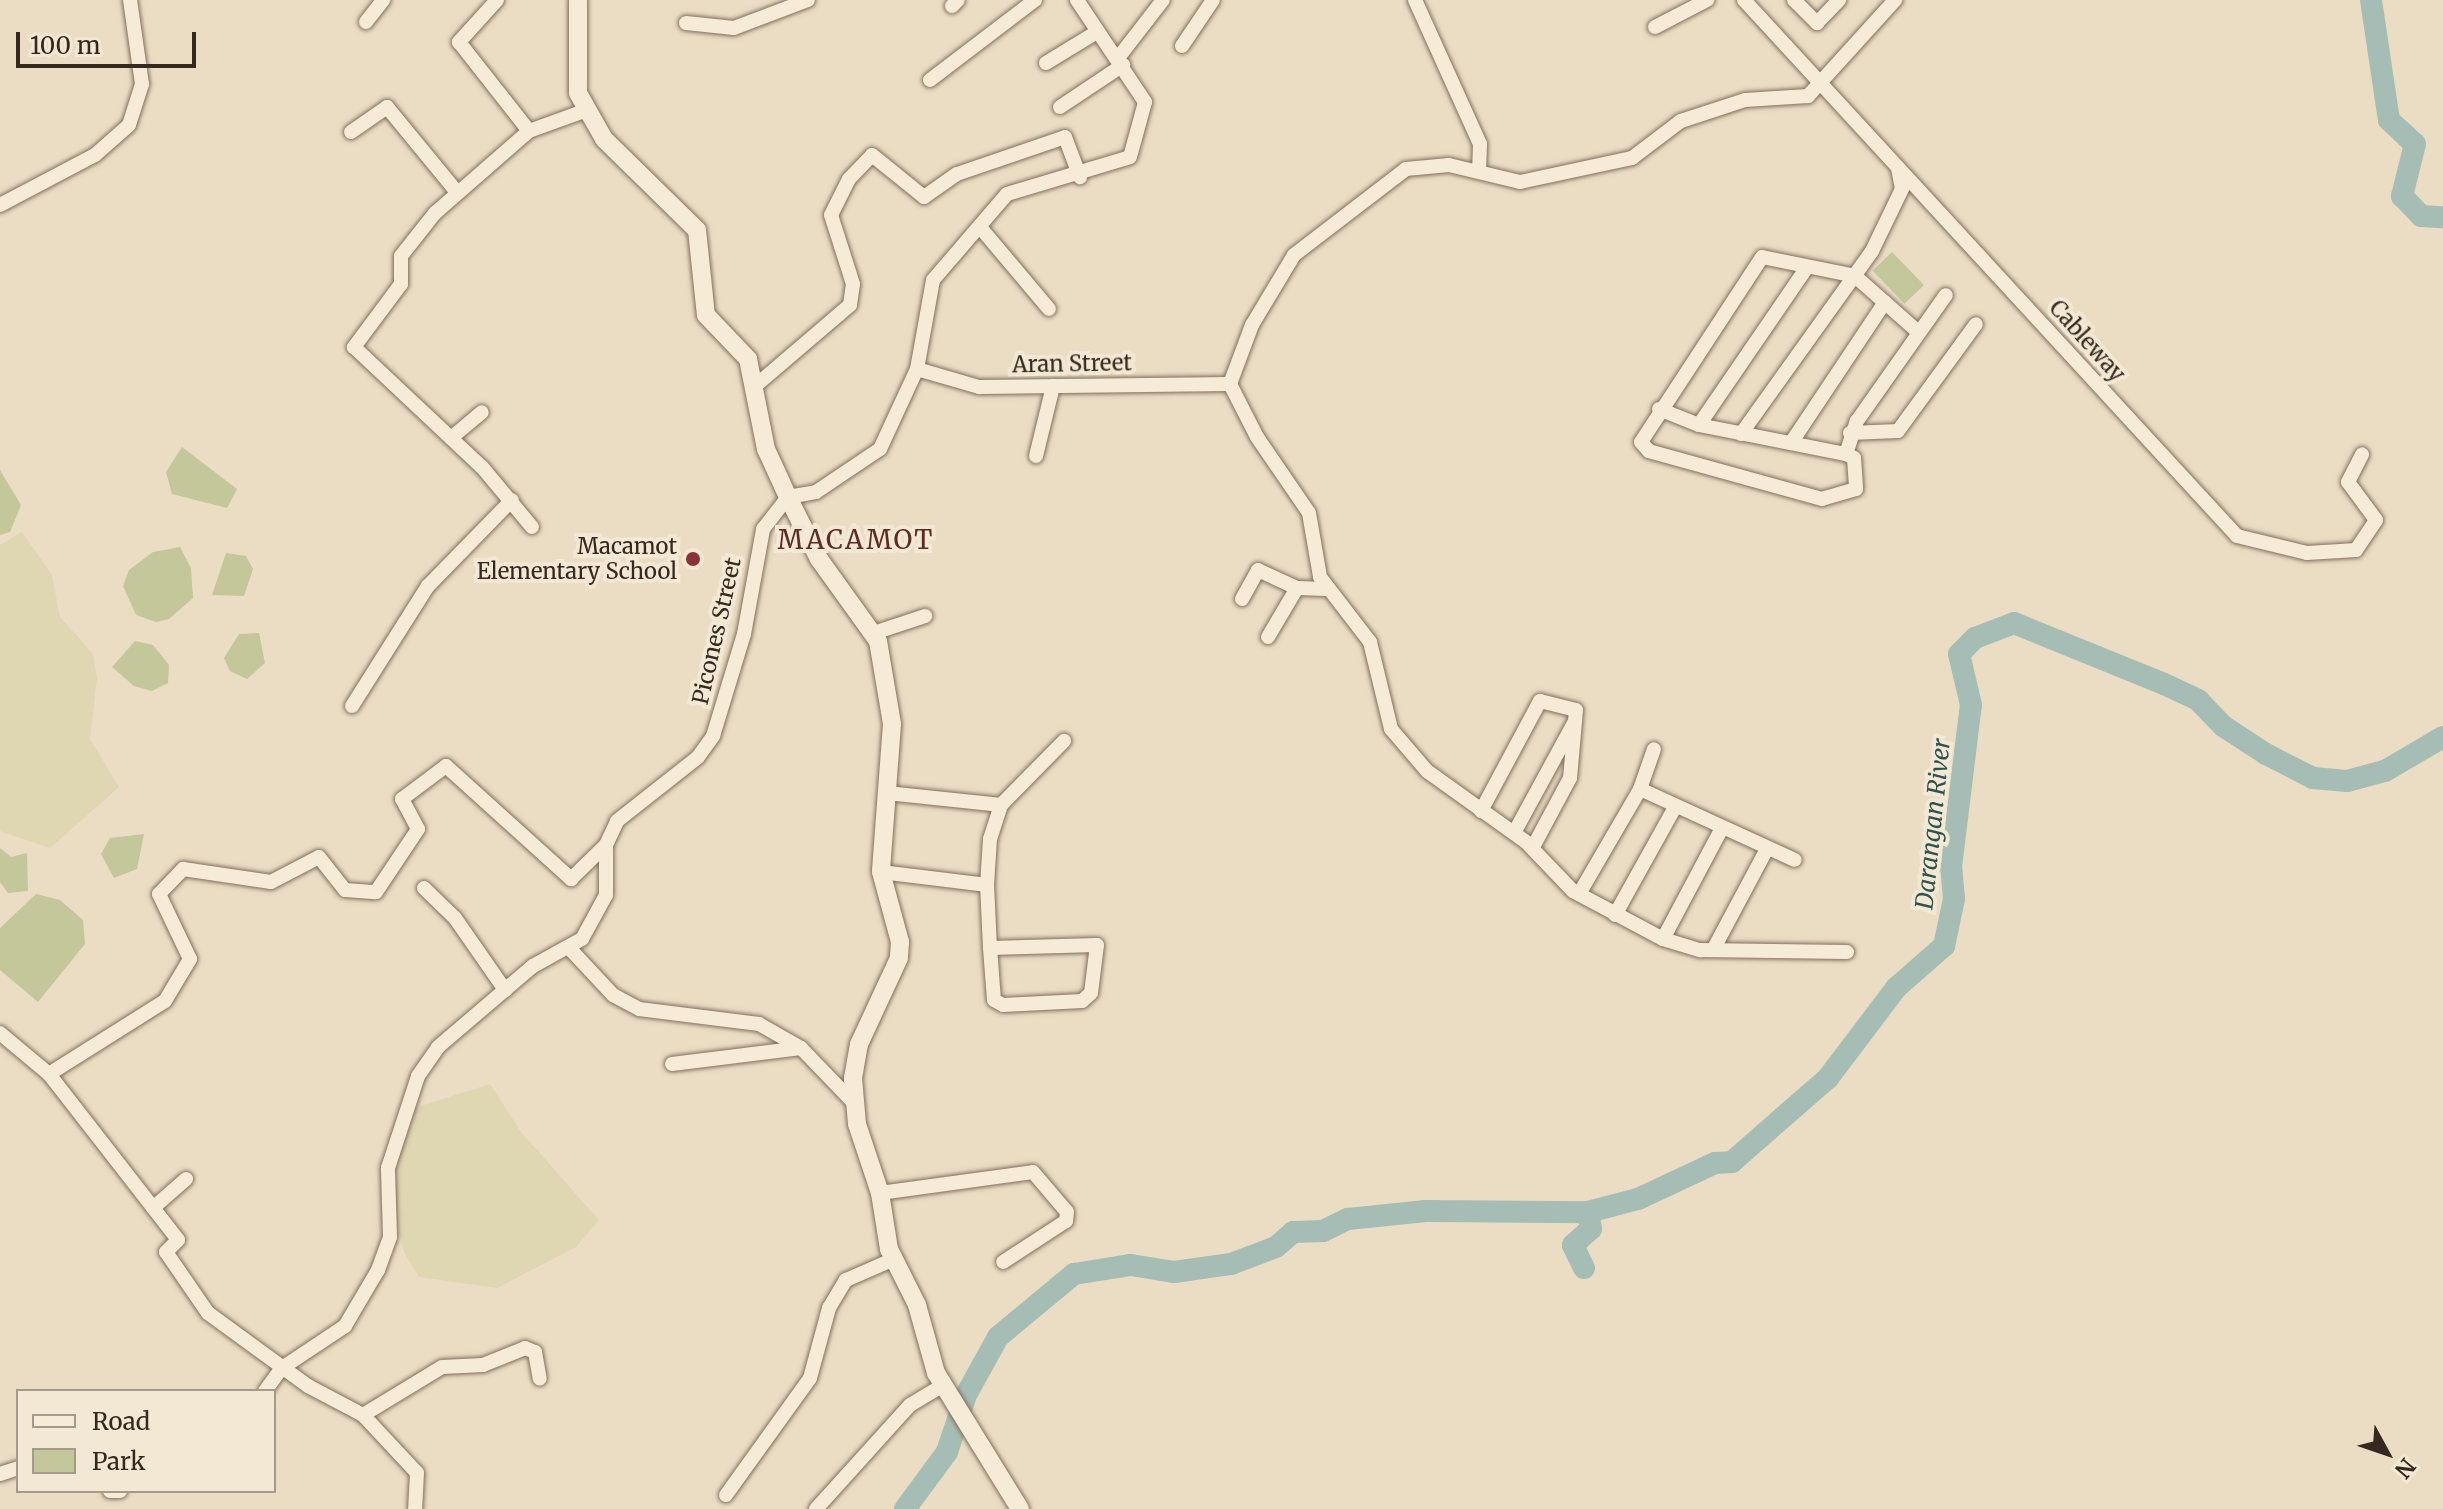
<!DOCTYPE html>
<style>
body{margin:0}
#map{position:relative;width:2443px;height:1509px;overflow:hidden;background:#eaddc4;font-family:Merriweather,serif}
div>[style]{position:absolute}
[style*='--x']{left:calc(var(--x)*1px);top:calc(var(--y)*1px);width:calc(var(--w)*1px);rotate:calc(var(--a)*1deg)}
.farmland>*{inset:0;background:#dfd6b2}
.green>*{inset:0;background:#c3c799;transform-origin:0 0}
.river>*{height:22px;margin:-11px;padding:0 11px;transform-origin:11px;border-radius:11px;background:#a6bdb5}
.roads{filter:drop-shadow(0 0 2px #836f5c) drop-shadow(0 0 2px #836f5c)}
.minor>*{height:14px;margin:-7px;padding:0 7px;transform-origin:7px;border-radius:7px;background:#f5ebd7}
.tertiary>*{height:18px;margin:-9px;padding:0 9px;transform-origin:9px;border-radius:9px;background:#f5ebd7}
.dots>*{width:22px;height:22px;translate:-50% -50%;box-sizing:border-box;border:4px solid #f2e8d3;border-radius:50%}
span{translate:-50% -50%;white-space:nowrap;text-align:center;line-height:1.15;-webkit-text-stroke:8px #f2e8d3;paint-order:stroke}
.street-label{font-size:22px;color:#34281f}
.poi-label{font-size:22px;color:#34281f}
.right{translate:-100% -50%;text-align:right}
.water-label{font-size:24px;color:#2f524f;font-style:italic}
.quarter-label{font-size:26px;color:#5d2c22;letter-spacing:2px}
.legend{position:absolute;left:16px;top:1389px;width:260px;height:104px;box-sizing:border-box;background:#f2e8d3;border:2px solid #a69b8b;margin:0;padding:10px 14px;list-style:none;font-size:24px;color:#34281f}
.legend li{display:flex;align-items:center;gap:16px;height:40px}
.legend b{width:40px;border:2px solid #a69b8b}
.north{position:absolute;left:2347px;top:1413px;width:80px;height:80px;-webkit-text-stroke:6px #f2e8d3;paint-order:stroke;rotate:130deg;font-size:22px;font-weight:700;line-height:32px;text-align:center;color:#34281f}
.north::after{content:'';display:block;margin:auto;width:28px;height:36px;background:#34281f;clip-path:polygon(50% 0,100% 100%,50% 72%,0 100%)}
.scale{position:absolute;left:16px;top:32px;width:180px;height:36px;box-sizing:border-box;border:4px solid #34281f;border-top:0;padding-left:10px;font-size:24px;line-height:28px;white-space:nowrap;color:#34281f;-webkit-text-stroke:6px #f2e8d3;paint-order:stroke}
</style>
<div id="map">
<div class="farmland">
<i style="clip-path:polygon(22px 532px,52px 575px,60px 617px,93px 654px,97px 678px,90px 739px,119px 787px,50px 848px,0 831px,0 545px)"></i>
<i style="clip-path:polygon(490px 1084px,521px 1132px,599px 1220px,576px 1247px,497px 1288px,419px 1277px,404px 1252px,387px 1184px,405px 1111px)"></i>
</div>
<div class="green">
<i style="left:1892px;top:252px;width:46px;height:27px;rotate:46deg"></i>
<i style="clip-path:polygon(182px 447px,237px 489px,227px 508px,172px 494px,166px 472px)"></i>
<i style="clip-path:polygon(0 470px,21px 505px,10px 532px,0 535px)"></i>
<i style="clip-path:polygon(180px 547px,191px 568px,193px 598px,169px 619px,156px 622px,136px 615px,123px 586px,129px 570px,153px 552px)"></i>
<i style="clip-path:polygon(226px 553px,246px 556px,253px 569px,244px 596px,212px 595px)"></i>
<i style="clip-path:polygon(259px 633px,265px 663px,247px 679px,230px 671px,224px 658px,239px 634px)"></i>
<i style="clip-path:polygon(135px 641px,153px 645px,169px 665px,168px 683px,152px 691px,134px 686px,112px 667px)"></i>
<i style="clip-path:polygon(144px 834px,137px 869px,114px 878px,101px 854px,110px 838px)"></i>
<i style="clip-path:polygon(0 848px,11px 857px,27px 853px,28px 891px,8px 893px,0 882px)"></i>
<i style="clip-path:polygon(36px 894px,60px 900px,83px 920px,85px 944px,38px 1002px,0 970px,0 928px)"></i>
</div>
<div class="river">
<i style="--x:2371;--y:0;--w:121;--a:81.5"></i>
<i style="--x:2389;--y:120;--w:35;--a:43"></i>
<i style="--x:2415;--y:144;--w:54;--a:104"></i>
<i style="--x:2402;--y:196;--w:28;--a:46"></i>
<i style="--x:2421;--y:216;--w:22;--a:3"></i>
<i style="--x:1584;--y:1268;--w:25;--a:-116"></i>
<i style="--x:1573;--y:1245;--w:24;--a:-42"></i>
<i style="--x:1591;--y:1229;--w:17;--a:-100"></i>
<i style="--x:1588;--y:1212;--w:52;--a:-14.6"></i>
<i style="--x:1638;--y:1199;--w:85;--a:-25.1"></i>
<i style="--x:1715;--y:1163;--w:17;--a:-3"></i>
<i style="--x:1732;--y:1162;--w:128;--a:-41.2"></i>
<i style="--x:1828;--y:1078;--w:113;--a:-52.9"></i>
<i style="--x:1896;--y:988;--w:64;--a:-41.2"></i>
<i style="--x:1944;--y:946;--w:48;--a:-78"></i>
<i style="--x:1954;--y:899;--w:32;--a:-95"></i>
<i style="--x:1951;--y:867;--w:163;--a:-83"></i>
<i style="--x:1971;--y:705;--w:52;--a:-103.2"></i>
<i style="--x:1959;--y:654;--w:23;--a:-45"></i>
<i style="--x:1975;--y:638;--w:42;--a:-21"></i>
<i style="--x:2014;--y:623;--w:162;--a:22.1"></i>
<i style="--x:2164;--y:684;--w:38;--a:25"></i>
<i style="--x:2198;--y:700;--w:36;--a:46"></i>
<i style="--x:2223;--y:726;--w:51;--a:33.1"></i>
<i style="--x:2266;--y:754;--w:53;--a:27.1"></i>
<i style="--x:2313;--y:778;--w:34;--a:5"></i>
<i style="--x:2347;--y:781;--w:39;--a:-15"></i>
<i style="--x:2385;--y:771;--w:67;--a:-30.4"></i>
<i style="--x:905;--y:1509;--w:71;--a:-53.6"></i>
<i style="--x:947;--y:1452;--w:60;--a:-71.6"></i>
<i style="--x:966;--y:1395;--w:66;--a:-61.1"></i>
<i style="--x:998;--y:1337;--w:99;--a:-39.7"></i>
<i style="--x:1074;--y:1274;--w:58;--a:-9"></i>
<i style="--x:1131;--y:1265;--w:44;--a:9.2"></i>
<i style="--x:1174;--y:1272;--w:58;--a:-8"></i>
<i style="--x:1231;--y:1264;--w:48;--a:-20.7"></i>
<i style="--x:1276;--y:1247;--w:23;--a:-41"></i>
<i style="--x:1293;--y:1232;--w:30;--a:-2"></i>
<i style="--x:1323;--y:1231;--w:28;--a:-26"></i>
<i style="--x:1348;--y:1219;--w:78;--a:-5.9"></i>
<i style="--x:1426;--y:1211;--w:162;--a:0.4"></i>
</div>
<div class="roads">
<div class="minor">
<i style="--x:497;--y:0;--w:57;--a:132.1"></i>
<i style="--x:459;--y:42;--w:113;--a:51.8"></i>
<i style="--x:529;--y:131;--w:125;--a:138.9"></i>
<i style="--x:435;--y:213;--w:55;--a:128.3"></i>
<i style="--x:401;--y:256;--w:28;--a:90"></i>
<i style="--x:401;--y:284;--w:79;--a:126.7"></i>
<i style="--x:354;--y:347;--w:175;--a:43.2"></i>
<i style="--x:482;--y:467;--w:78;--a:50.2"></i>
<i style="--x:1415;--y:0;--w:158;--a:65.7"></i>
<i style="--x:1480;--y:144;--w:27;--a:92"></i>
<i style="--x:1744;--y:0;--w:728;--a:47.39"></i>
<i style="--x:2237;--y:536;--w:72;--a:13.7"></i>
<i style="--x:2307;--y:553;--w:49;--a:-3.5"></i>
<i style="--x:2356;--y:550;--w:36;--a:-56"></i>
<i style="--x:2376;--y:520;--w:47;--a:-126.4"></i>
<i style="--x:2348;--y:482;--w:31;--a:-63"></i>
<i style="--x:1794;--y:0;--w:33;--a:45"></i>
<i style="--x:1817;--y:23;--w:32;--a:-46"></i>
<i style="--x:952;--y:6;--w:8;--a:-45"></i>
<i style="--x:366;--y:22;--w:28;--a:-52"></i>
<i style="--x:686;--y:23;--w:48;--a:5.9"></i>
<i style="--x:734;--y:28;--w:79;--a:-20.7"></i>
<i style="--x:1655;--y:27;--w:59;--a:-27.4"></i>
<i style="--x:1182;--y:46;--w:55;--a:-56"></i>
<i style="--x:1118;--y:58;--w:73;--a:-52.2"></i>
<i style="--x:1046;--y:63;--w:60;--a:-31.3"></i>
<i style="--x:930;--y:80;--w:132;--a:-37.3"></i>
<i style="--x:1060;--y:107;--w:76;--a:-33.7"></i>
<i style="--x:529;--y:131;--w:62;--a:-19.9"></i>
<i style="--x:351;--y:132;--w:44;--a:-34.8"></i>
<i style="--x:387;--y:107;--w:109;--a:50.6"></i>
<i style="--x:0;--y:205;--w:107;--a:-27.8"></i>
<i style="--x:95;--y:155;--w:45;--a:-41.4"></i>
<i style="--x:129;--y:125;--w:43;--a:-72.4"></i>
<i style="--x:142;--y:84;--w:85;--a:-98.1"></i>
<i style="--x:980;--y:227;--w:107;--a:49.9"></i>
<i style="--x:917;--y:369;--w:65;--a:16.2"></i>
<i style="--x:979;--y:387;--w:251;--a:-0.7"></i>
<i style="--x:1230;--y:384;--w:59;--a:63"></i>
<i style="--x:1257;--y:437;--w:92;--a:55.6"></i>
<i style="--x:1309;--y:513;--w:65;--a:80.2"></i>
<i style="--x:1320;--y:577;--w:82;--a:52.4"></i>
<i style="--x:1370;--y:642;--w:89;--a:76.4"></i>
<i style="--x:1391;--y:729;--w:55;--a:49.4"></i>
<i style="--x:1427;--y:771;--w:122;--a:35.6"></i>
<i style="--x:1526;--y:842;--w:68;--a:46.2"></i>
<i style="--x:1573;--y:891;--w:102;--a:28.1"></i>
<i style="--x:1663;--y:939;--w:39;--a:17"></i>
<i style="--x:1700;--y:950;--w:147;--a:0.8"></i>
<i style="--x:1230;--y:384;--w:63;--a:-69.6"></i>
<i style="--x:1252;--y:325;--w:82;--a:-59"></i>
<i style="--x:1294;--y:255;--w:141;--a:-37.5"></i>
<i style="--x:1406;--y:169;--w:43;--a:-5.3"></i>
<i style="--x:1449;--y:165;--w:73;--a:13.5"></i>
<i style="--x:1520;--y:182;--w:115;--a:-12.1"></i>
<i style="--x:1632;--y:158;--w:61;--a:-37.1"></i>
<i style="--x:1681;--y:121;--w:67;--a:-18.2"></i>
<i style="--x:1745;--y:100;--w:63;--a:-3.6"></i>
<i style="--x:1808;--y:96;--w:130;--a:-47.8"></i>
<i style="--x:754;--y:387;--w:126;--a:-40.5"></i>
<i style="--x:850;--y:305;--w:21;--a:-82"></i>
<i style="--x:853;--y:284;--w:72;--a:-107.7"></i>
<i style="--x:831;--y:215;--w:40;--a:-63.4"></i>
<i style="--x:849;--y:179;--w:33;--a:-46"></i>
<i style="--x:872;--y:155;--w:67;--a:38.9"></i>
<i style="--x:924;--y:197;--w:40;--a:-34.9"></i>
<i style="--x:957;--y:174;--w:114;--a:-18.9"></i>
<i style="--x:1065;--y:137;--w:43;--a:69.4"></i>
<i style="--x:1659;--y:409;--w:43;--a:21.8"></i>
<i style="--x:1699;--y:425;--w:150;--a:11.2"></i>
<i style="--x:1846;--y:454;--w:35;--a:-72"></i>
<i style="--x:1857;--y:421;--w:154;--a:-54.8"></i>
<i style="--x:1699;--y:425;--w:189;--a:-55.6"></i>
<i style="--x:1850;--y:433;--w:48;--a:-2.4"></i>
<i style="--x:1898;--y:431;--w:132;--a:-53.9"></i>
<i style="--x:1741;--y:434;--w:225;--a:-54.4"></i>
<i style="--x:1872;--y:251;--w:69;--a:-64.2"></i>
<i style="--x:1902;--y:189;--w:21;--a:-101"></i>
<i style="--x:451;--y:438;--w:40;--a:-40"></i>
<i style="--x:1791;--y:443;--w:169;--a:-56.3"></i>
<i style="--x:1846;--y:454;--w:9;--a:27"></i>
<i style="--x:1854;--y:458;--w:31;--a:86"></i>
<i style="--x:1856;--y:489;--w:35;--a:164"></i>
<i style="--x:1822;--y:499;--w:180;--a:-164.5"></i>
<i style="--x:1649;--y:451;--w:12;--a:-132"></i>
<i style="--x:1641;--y:442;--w:221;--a:-56.8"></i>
<i style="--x:1762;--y:257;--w:95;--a:11.5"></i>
<i style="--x:1855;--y:276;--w:83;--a:41.6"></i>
<i style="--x:1036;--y:456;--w:72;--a:-76.3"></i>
<i style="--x:1242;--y:599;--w:33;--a:-61"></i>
<i style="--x:1258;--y:570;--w:43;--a:24.8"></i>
<i style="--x:1297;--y:588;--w:29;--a:2"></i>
<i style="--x:874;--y:633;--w:54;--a:-18.4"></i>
<i style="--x:1268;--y:637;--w:57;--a:-59.4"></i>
<i style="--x:352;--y:706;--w:142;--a:-57.7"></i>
<i style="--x:428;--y:586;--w:120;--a:-45.7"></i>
<i style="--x:1640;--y:789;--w:170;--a:24.6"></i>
<i style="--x:887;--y:793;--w:115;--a:6"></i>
<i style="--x:1481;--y:811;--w:125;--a:-61.8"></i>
<i style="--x:1540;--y:701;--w:37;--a:14"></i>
<i style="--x:1576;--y:710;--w:68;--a:95"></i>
<i style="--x:1570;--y:778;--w:78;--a:118.2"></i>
<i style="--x:1514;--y:833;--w:128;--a:-61.4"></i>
<i style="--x:881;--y:872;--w:107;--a:7"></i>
<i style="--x:424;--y:888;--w:43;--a:44.1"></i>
<i style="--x:455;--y:918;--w:88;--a:55.2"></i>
<i style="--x:1579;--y:894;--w:121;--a:-59.8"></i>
<i style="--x:1640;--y:789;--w:42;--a:-70.7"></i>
<i style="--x:1615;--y:915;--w:124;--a:-60.9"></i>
<i style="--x:1663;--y:939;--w:123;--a:-62"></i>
<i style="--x:990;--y:948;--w:107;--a:-1.6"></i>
<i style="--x:1097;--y:945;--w:48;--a:97.1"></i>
<i style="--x:1091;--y:993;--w:12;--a:138"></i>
<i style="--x:1082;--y:1001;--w:79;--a:177.1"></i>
<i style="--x:1003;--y:1005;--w:10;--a:-151"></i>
<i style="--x:994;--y:1000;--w:52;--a:-94.4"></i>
<i style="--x:990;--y:948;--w:63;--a:-92.7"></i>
<i style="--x:987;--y:885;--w:46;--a:-86.3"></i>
<i style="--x:990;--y:839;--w:36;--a:-72"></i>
<i style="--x:1001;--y:805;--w:90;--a:-45.5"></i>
<i style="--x:571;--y:950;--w:62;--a:47"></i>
<i style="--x:613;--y:995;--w:30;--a:28"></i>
<i style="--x:639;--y:1009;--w:121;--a:7.1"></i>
<i style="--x:759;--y:1024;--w:48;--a:29.7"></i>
<i style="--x:801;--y:1048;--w:76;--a:46.1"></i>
<i style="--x:1713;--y:950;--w:115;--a:-61.9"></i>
<i style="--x:0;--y:1033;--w:64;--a:39.9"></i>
<i style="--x:49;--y:1074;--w:210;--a:52.1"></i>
<i style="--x:178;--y:1240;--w:17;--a:135"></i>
<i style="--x:166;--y:1252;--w:74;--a:55.5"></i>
<i style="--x:208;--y:1313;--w:124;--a:36.1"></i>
<i style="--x:308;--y:1386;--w:62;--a:27.8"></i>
<i style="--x:363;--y:1415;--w:79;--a:47"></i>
<i style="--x:417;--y:1473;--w:36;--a:93"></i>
<i style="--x:672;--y:1064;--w:130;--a:-7.1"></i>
<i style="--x:49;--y:1074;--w:137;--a:-32.2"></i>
<i style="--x:165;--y:1001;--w:49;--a:-59.2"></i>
<i style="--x:190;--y:959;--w:72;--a:-115.5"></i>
<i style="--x:159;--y:894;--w:35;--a:-46"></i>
<i style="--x:183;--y:869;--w:89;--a:8.4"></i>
<i style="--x:271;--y:882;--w:54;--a:-27.5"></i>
<i style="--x:319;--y:857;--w:42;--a:51.8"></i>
<i style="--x:345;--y:890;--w:31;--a:4"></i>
<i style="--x:376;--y:892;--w:76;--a:-56.3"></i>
<i style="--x:418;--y:829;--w:34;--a:-118"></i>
<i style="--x:402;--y:799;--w:55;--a:-36.9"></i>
<i style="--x:446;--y:766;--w:169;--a:42.1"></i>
<i style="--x:571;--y:879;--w:49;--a:-44.2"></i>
<i style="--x:880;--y:1193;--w:154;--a:-7.8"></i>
<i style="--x:1033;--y:1172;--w:52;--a:49.6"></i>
<i style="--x:1067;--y:1212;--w:9;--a:96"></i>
<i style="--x:1066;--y:1221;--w:75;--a:146.9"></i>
<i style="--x:153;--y:1208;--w:44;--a:-41.3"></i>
<i style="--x:265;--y:1391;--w:29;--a:-54"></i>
<i style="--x:282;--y:1368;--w:76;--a:-33.7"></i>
<i style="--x:345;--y:1326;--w:65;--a:-59.5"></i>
<i style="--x:378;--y:1270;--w:35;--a:-70"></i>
<i style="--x:390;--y:1237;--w:69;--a:-91.7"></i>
<i style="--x:388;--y:1168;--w:97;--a:-71.9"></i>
<i style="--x:418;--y:1076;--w:35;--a:-55"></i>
<i style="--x:438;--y:1047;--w:125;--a:-40.5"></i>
<i style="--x:533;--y:966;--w:56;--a:-28.9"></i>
<i style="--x:582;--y:939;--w:50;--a:-61.4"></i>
<i style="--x:606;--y:895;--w:50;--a:-90"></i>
<i style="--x:606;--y:845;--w:26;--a:-65"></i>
<i style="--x:617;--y:821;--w:103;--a:-38.3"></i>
<i style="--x:698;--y:757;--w:26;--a:-54"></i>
<i style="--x:713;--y:736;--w:107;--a:-73.1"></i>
<i style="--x:744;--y:634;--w:107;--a:-79.7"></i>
<i style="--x:763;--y:529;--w:41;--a:-52"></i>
<i style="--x:788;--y:497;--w:28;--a:-10"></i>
<i style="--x:816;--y:492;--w:77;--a:-33.9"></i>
<i style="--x:880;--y:449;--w:88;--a:-65.2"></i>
<i style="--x:917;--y:369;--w:90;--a:-79.8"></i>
<i style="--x:933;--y:280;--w:113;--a:-49.3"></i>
<i style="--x:1007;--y:194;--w:128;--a:-16.7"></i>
<i style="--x:1130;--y:157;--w:57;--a:-74.7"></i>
<i style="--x:1145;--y:102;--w:123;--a:-123.7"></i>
<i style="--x:363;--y:1415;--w:92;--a:-31.3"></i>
<i style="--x:442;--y:1367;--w:41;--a:-2.8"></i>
<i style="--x:483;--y:1365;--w:45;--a:-22"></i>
<i style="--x:525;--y:1348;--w:11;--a:22"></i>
<i style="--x:535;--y:1352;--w:27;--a:80"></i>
<i style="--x:0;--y:1474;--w:19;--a:-18"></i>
<i style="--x:110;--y:1491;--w:10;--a:0"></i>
<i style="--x:726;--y:1495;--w:144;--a:-54.3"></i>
<i style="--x:810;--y:1378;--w:73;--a:-74.8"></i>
<i style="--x:829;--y:1308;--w:33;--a:-59"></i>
<i style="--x:846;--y:1280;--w:52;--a:-23.6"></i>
<i style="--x:816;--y:1509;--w:140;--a:-47.9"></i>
<i style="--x:910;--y:1405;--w:37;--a:-31"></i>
</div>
<div class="tertiary">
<i style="--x:578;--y:0;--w:93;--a:90"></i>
<i style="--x:578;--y:93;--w:53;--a:60.5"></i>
<i style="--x:604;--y:139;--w:130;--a:44.4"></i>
<i style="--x:697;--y:230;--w:85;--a:84"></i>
<i style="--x:706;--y:315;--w:61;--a:46.3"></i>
<i style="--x:748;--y:359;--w:92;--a:78.7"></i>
<i style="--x:766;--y:449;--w:53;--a:65.4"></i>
<i style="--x:788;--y:497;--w:69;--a:63.4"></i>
<i style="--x:819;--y:559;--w:101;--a:54.3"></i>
<i style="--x:878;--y:641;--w:84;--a:80.4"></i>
<i style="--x:892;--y:724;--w:148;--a:94.3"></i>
<i style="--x:881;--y:872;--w:73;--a:74.8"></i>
<i style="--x:900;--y:942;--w:16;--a:94"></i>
<i style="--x:899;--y:958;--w:95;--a:114.9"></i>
<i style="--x:859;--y:1044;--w:35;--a:100"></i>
<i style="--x:853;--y:1078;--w:46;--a:85"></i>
<i style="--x:857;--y:1124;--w:73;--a:71.6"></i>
<i style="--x:880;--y:1193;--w:57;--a:80.9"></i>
<i style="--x:889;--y:1249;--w:63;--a:63.4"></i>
<i style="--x:917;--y:1305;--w:71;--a:74.4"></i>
<i style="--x:936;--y:1373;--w:160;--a:58.3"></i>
</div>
</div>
<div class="dots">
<i style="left:693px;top:559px;background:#8c3236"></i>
</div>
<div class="street-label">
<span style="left:2087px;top:341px;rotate:48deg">Cableway</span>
<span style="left:1072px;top:364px;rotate:-1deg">Aran Street</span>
<span style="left:717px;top:631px;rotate:-77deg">Picones Street</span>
</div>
<div class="poi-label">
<span class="right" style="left:677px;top:559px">Macamot<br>Elementary School</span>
</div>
<div class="water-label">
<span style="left:1933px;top:824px;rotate:-84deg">Darangan River</span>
</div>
<div class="quarter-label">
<span style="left:856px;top:540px">MACAMOT</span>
</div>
<ul class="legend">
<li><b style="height:10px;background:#f5ebd7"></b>Road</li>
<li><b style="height:22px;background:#c3c799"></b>Park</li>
</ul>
<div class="north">N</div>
<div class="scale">100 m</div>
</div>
